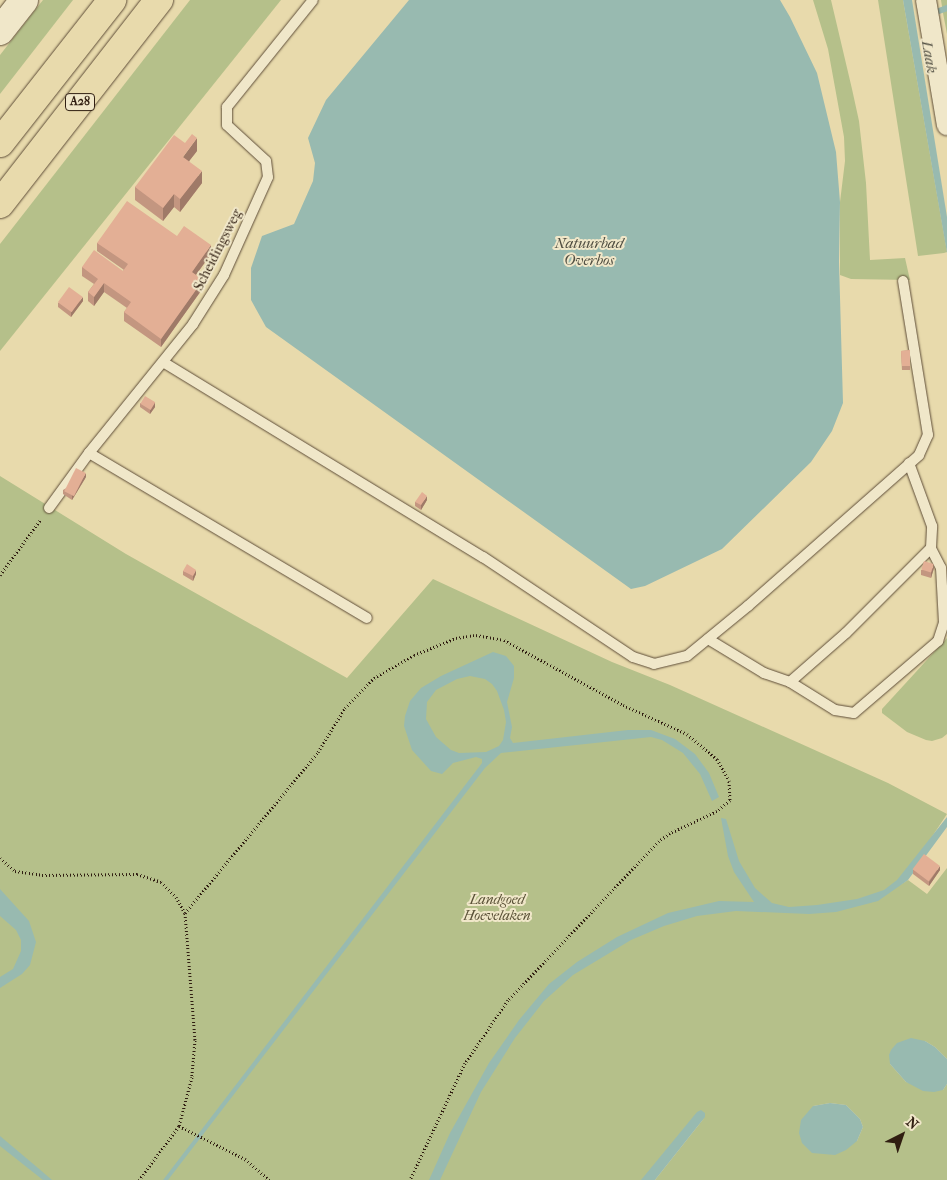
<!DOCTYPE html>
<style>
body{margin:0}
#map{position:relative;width:947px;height:1180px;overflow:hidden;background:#e8daac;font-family:"IM FELL French Canon",serif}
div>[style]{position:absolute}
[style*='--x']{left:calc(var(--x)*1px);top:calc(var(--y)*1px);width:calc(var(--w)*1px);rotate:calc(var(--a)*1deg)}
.green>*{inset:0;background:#b5c08a}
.water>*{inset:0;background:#98bab0}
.stream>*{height:6px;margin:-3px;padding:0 3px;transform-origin:3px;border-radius:3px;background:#98bab0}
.path>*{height:3px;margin-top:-1.5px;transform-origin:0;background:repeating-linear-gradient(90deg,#301e11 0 1px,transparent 0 3.5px)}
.roads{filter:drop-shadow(0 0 1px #5e4d38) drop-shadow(0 0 1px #5e4d38)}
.lane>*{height:10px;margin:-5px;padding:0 5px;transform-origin:5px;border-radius:5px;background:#f0e7c9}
.street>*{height:20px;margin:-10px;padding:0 10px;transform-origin:10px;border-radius:10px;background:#f0e7c9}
.secondary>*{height:28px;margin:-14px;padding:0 14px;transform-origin:14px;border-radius:14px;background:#f0e7c9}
.highway>*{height:28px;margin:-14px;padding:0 14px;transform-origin:14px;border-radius:14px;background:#e8daac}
.wall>*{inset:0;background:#c39680}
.shaded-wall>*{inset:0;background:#9f7a68}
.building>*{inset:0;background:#e3af95;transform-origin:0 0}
span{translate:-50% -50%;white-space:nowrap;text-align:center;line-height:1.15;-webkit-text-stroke:4px #f0e7c9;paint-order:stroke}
.shield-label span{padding:1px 4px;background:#f0e7c9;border:1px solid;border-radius:4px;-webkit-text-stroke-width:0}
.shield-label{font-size:12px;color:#301e11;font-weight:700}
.street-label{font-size:14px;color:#301e11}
.park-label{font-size:14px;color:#584f35;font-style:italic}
.water-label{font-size:15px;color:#4f4d41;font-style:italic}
.north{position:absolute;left:877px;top:1110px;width:50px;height:50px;-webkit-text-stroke:4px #f0e7c9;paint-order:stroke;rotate:41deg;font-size:14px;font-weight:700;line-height:20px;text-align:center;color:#301e11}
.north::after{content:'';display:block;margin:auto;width:18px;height:22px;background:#301e11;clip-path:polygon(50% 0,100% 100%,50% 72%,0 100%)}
</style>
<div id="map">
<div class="green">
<i style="clip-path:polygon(43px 0,73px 0,0 94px,0 55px)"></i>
<i style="clip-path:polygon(190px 0,281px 0,0 351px,0 244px)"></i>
<i style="clip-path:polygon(813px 0,831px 0,852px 89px,859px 121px,866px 183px,870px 260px,905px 258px,910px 280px,851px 279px,840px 275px,840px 202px,845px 161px,844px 137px,828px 49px)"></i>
<i style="clip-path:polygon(878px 0,903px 0,947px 252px,944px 253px,918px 256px)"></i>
<i style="clip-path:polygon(941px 0,947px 0,947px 34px,943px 13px)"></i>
<i style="clip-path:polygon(evenodd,0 476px,126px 554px,347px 678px,433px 579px,612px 662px,670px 685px,888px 783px,947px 814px,900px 885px,908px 880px,927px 894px,947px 868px,947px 1059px,935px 1047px,925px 1041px,890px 1064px,906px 1082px,943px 1090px,947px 1084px,947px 1180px,655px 1180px,705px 1117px,649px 1180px,0 1180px,0 476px,830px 1103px,846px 1105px,860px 1119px,863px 1127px,857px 1141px,813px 1106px,830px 1103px)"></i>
<i style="clip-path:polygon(947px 638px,947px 734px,942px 738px,932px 741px,926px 740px,907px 732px,882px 713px,882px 709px)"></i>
</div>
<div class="water">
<i style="clip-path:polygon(409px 0,780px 0,790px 17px,817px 73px,836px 152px,840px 202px,839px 262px,843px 403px,832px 431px,811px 462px,722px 549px,645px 586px,631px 589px,266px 327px,251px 300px,251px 268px,262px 236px,294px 224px,313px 181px,315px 163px,308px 138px,326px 100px)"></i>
<i style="clip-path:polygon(903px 0,912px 0,947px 217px,947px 253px)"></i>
<i style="clip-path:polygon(evenodd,493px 652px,506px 656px,514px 666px,514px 678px,507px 702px,512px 727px,510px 738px,513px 743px,628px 730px,651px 730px,675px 739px,695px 754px,709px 773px,719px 797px,712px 801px,700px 774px,683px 753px,662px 740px,651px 737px,501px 753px,485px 768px,168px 1180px,163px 1180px,482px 763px,482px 759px,476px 757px,453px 763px,442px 774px,431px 771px,412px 750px,404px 726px,405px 716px,410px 701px,421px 688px,441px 676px,493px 652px,470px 676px,485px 679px,492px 684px,497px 691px,504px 710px,506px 722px,503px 740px,499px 746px,486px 752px,459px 753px,451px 750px,436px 737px,426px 719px,427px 702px,436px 690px,457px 679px,470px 676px)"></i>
<i style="clip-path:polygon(947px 817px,947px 827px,908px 880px,878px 901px,836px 912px,809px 914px,736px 911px,697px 916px,664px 926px,631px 940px,573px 975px,544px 1001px,515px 1038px,481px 1092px,440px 1180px,429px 1180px,450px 1133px,489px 1063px,519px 1020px,549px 984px,577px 962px,617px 937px,668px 913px,719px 901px,754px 902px,734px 872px,728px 856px,721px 818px,726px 819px,739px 861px,755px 888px,772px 903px,789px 907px,817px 905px,857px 899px,884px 890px,897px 880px)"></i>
<i style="clip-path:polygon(0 889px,29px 921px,36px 942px,30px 965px,22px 974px,0 988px,0 977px,13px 969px,21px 951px,21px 940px,16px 930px,0 916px)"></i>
<i style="clip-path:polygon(911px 1038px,925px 1041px,935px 1047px,947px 1059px,947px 1084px,943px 1090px,934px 1092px,923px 1091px,906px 1082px,890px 1064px,889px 1055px,891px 1050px,897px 1043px)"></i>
<i style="clip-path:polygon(830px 1103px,846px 1105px,860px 1119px,863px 1127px,857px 1141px,846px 1150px,835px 1155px,812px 1153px,802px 1143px,799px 1133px,801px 1120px,813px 1106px)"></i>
<i style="clip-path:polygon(701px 1110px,705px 1113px,705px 1117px,655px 1180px,641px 1180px,697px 1112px)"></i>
<i style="clip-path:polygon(0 1136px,38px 1168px,52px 1180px,43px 1180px,0 1146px)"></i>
</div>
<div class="stream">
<i style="--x:939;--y:11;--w:9;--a:-21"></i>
</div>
<div class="path">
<i style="--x:0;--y:575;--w:69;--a:-53.8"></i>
<i style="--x:0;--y:858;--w:20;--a:41"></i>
<i style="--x:15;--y:871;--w:27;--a:8"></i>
<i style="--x:42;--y:875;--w:95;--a:-0.6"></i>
<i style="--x:137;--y:874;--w:25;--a:18"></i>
<i style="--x:161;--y:882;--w:21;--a:45"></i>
<i style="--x:176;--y:897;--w:18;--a:61"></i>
<i style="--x:185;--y:913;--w:127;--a:85.5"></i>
<i style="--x:195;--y:1040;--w:37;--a:95"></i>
<i style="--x:192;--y:1077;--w:51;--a:104.9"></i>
<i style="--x:179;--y:1126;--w:67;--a:126.5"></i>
<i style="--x:185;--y:913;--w:209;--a:-50.4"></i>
<i style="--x:318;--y:752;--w:52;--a:-58.5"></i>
<i style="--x:345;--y:708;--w:42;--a:-46"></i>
<i style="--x:374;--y:678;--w:46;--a:-29.9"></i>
<i style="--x:414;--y:655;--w:45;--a:-22"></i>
<i style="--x:456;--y:638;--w:20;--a:-9"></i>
<i style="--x:476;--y:635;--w:28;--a:10"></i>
<i style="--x:504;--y:640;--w:136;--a:28.6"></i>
<i style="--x:623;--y:705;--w:70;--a:24.4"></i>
<i style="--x:687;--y:734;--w:39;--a:40"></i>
<i style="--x:717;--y:759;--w:25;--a:61"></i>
<i style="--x:729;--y:781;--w:19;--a:87"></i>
<i style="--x:730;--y:800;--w:17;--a:140"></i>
<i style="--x:717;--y:811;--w:52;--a:154.9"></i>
<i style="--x:670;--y:833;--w:14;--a:144"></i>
<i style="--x:659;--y:841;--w:219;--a:133.5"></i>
<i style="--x:508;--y:1000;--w:76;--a:124.3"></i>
<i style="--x:465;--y:1063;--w:129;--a:115.2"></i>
<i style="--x:179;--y:1126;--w:74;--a:26.6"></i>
<i style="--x:245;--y:1159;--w:32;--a:41"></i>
</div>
<div class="roads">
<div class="lane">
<i style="--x:163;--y:362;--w:375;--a:31.4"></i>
<i style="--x:483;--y:557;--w:180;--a:33.7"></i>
<i style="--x:633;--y:657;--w:22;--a:18"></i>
<i style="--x:654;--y:664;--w:34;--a:-14"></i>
<i style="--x:687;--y:656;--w:79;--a:-39.3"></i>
<i style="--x:748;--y:606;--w:228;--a:-41.4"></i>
<i style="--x:919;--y:455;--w:22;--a:-66"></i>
<i style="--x:928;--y:435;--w:156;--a:-99.2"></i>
<i style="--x:89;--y:453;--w:323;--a:30.7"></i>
<i style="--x:49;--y:508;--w:68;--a:-54"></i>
<i style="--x:89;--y:453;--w:166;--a:-51.1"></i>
<i style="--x:193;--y:324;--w:58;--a:-57.7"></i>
<i style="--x:224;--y:275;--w:107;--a:-65.8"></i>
<i style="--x:268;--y:177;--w:16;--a:-97"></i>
<i style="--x:266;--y:161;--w:53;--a:-137.3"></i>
<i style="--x:227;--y:125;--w:18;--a:-90"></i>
<i style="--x:227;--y:107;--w:137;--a:-51.2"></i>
<i style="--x:708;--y:639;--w:66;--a:31.3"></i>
<i style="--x:764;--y:673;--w:28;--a:19"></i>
<i style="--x:790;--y:682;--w:74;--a:-41.2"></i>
<i style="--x:846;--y:633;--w:120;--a:-45"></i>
<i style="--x:931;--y:548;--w:22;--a:-87"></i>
<i style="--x:932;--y:526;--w:67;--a:-110.1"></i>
<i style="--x:790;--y:682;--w:53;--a:31.9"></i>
<i style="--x:835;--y:710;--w:19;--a:9"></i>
<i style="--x:854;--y:713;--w:111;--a:-40.6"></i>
<i style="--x:938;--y:641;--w:19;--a:-72"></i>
<i style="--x:944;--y:623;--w:55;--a:-93.1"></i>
<i style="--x:941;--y:568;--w:22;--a:-117"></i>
</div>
<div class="street">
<i style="--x:926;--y:0;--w:127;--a:80.5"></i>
</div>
<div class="secondary">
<i style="--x:0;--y:31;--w:39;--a:-52"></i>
</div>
<div class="highway">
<i style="--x:0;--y:143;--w:182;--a:-51.9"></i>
<i style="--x:0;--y:204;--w:259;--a:-52.1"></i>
</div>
</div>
<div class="wall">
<i style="clip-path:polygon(197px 151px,189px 161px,202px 183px,180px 212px,174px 207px,163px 221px,135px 200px,135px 187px)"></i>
<i style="clip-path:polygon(177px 236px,211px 254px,196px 275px,203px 288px,161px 347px,124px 321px,124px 312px,127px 308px,104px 292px,94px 306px,88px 301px,88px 292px,94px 284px,82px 276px,82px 267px,123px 271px,124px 270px,97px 251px,97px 243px)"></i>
<i style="clip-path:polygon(83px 301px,71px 317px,58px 307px,58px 303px)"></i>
<i style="clip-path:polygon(910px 350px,910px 370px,902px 370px,901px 351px)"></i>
<i style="clip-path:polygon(140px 403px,155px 407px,150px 414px,140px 407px)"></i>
<i style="clip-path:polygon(86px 477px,72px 500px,63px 494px,63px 490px)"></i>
<i style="clip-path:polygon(427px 500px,421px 510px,415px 506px,415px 502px)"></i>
<i style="clip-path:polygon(934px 568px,931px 578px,921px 575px,921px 570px)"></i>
<i style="clip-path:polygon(183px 571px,196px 574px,193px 581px,183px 575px)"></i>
<i style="clip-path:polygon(913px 870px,940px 870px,929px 886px,913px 874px)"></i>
</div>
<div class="shaded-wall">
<i style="clip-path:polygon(197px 138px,197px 151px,183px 169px,183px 157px)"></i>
<i style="clip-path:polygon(202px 171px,202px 183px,180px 212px,180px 199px)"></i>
<i style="clip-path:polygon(174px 194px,174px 207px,163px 221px,163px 208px)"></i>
<i style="clip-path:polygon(211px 245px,211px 254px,192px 280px,192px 272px)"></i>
<i style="clip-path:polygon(203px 280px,203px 288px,161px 347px,161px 339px)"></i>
<i style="clip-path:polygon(104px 283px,104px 292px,94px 306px,94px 297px)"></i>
<i style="clip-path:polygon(83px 297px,83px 301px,71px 317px,71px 312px)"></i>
<i style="clip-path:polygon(155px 402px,155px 407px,150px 414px,150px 409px)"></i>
<i style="clip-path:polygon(86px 473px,86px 477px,72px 500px,72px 496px)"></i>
<i style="clip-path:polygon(427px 496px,427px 500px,421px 510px,421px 505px)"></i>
<i style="clip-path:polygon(934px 564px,934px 568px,931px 578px,931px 573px)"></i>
<i style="clip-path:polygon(196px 570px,196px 574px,193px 581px,193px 576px)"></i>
<i style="clip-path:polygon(940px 866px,940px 870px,929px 886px,929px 882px)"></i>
</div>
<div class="building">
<i style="clip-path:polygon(192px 134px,197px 138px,183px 157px,202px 171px,180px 199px,174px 194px,163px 208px,135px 187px,174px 135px,185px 143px)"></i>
<i style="clip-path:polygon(127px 201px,177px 236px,184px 226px,211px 245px,192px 272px,203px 280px,161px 339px,124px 312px,131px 302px,104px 283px,94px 297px,88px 292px,98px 279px,82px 267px,94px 250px,123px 271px,128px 264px,97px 243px)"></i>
<i style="left:69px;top:287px;width:17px;height:19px;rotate:36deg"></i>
<i style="clip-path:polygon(910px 350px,910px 366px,902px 366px,901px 351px)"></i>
<i style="left:145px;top:396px;width:12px;height:9px;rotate:31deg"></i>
<i style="left:76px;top:468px;width:11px;height:26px;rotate:27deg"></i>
<i style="clip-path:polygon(422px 492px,427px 496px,421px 505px,415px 502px)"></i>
<i style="left:924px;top:561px;width:10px;height:9px;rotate:17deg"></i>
<i style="clip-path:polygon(187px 564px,196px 570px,193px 576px,183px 571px)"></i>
<i style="left:924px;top:854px;width:20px;height:19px;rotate:37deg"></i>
</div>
<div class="shield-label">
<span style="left:80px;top:102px">A28</span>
</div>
<div class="street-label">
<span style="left:218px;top:250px;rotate:-63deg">Scheidingsweg</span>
</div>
<div class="park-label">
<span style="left:497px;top:908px">Landgoed<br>Hoevelaken</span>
</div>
<div class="water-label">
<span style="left:929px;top:57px;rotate:80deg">Laak</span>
<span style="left:589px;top:252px">Natuurbad<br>Overbos</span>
</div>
<div class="north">N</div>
</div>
